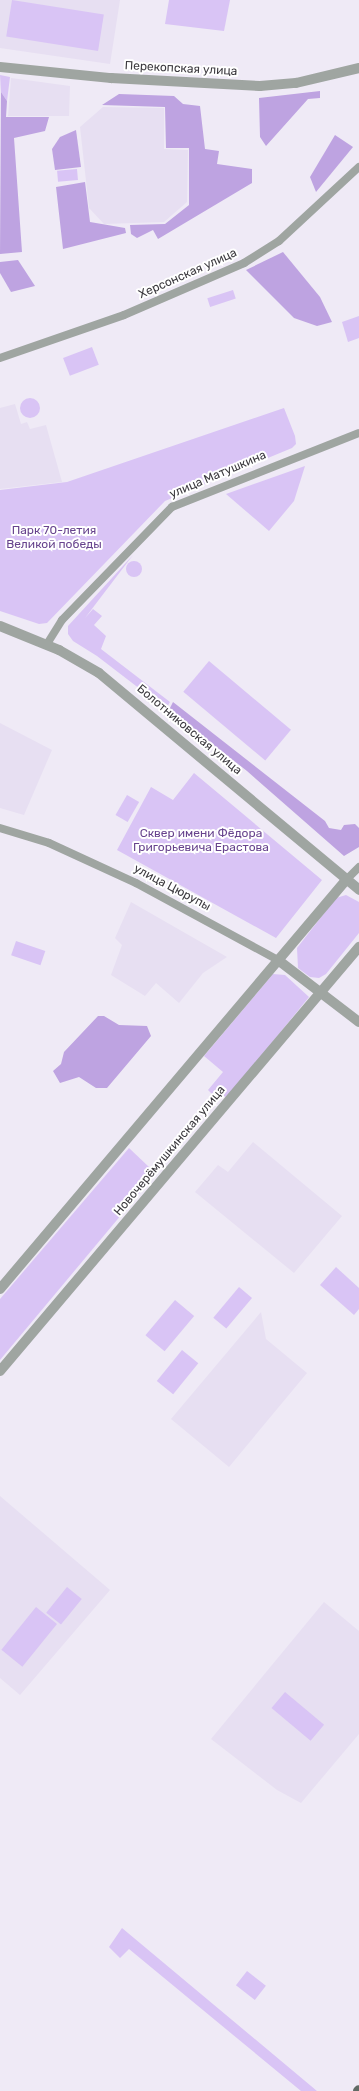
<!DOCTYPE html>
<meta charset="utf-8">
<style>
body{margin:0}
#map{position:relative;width:359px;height:2091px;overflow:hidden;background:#efeaf6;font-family:Rubik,sans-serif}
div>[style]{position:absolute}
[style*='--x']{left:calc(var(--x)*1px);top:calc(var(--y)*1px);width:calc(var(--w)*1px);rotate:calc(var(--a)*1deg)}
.built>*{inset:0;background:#e7dff2}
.green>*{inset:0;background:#d9c4f5;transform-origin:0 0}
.round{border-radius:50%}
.forest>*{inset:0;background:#bea3e1}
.minor>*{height:8px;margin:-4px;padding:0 4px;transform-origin:4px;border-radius:4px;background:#9fa5a1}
.tertiary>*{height:10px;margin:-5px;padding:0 5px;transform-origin:5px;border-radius:5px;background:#9fa5a1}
.primary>*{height:10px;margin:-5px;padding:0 5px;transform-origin:5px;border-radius:5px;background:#606a64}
span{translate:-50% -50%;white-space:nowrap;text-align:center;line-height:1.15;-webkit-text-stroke:4px #fff;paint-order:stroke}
.street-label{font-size:12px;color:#3b393e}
.park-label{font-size:12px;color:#67438d}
</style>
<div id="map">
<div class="built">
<i style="clip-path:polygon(0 0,120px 0,110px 64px,0 48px)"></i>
<i style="clip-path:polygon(11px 78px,70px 86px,69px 116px,8px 116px)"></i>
<i style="clip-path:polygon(103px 107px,164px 108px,164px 149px,188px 150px,187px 202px,164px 222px,104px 224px,89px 208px,80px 127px)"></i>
<i style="clip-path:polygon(15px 404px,21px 424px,27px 422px,30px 429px,46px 425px,62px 482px,0 489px,0 408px)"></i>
<i style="clip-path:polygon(0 723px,52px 750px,24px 815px,0 808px)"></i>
<i style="clip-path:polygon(131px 902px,227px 957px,203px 973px,179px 1003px,156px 983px,145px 996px,111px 975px,122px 945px,115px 938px)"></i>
<i style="clip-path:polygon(253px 1142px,342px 1216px,294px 1273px,195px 1192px,218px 1165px,228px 1172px)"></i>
<i style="clip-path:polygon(261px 1312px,266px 1339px,307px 1373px,229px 1467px,171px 1419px)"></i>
<i style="clip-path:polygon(0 1496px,110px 1590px,20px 1695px,0 1678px)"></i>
<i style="clip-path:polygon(324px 1602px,359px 1631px,359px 1734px,301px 1803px,277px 1790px,211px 1739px)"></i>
</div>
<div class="green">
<i style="left:12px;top:0;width:93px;height:37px;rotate:9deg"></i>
<i style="clip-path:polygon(169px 0,230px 0,224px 31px,165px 24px)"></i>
<i style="clip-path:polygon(0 75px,10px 77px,7px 101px,1px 92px)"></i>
<i style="left:77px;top:169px;width:11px;height:20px;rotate:85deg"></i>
<i style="left:233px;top:290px;width:9px;height:27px;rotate:72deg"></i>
<i style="clip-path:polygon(359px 316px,359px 338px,348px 342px,342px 322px)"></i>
<i style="left:92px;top:347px;width:19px;height:31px;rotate:69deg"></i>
<i class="round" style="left:20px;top:398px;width:20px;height:20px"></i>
<i style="clip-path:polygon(284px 408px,295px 436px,296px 444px,292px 448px,165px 501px,47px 623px,39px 624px,0 611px,0 490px,67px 482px)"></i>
<i style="clip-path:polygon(305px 466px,294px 501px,269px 531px,226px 494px)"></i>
<i style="clip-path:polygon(133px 555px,85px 618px,93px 609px,102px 616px,94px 625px,106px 636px,101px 649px,170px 702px,166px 709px,97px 656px,73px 641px,68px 634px,68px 626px)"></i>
<i class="round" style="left:126px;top:561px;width:16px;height:16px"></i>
<i style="left:209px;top:661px;width:107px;height:40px;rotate:40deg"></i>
<i style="clip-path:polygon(194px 773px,322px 880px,276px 938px,117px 850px,151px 787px,173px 800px)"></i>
<i style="left:127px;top:795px;width:14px;height:23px;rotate:30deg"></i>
<i style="clip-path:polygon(346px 895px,359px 902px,359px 933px,326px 974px,319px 978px,310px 977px,298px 968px,297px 948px,336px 898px)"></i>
<i style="left:16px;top:941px;width:31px;height:15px;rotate:19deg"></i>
<i style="clip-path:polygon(273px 974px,285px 975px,309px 997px,227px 1098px,220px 1093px,216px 1098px,208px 1090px,223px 1072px,204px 1056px)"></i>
<i style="clip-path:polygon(129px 1148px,149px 1167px,147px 1184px,0 1360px,0 1299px)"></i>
<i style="clip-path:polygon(336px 1267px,359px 1288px,359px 1309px,354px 1315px,320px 1285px)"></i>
<i style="left:239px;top:1287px;width:17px;height:40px;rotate:40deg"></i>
<i style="left:175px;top:1300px;width:25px;height:46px;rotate:40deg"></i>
<i style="left:182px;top:1350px;width:21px;height:40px;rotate:39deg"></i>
<i style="left:67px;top:1587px;width:19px;height:33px;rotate:39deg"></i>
<i style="left:36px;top:1607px;width:27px;height:55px;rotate:39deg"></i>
<i style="left:285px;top:1692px;width:51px;height:21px;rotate:40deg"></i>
<i style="clip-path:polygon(122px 1928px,317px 2091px,301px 2091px,129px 1949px,120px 1958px,109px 1947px)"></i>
<i style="left:247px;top:1971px;width:24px;height:18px;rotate:38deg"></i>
</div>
<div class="forest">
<i style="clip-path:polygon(320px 91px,320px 98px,308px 99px,266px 146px,260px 137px,259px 98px)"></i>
<i style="clip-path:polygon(1px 92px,7px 101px,6px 117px,49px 117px,45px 131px,14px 138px,22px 252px,0 254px)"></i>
<i style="clip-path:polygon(119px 94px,174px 96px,183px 104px,200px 106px,205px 149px,219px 151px,217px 164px,252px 169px,252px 183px,158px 239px,153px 230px,137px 238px,131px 234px,130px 225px,165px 224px,189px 205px,189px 148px,166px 148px,165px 107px,102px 105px)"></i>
<i style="clip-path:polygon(76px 130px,81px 167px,55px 170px,52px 149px,60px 137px)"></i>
<i style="clip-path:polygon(335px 135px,353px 147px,316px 192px,310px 177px)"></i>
<i style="clip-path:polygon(85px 182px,90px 222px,125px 228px,126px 233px,63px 249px,56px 187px)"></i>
<i style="clip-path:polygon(283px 252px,320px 297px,332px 322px,317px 326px,294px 318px,246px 270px)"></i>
<i style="clip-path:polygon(18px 260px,35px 286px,11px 292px,0 273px,0 262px)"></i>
<i style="clip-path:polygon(173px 702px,325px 821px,329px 828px,341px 830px,344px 825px,355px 824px,359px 828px,359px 847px,344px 856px,247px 771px,169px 710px)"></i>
<i style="clip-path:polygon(98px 1016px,104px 1016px,119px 1025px,147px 1026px,151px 1036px,107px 1088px,96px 1088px,79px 1077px,60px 1083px,53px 1071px,61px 1064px,64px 1052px)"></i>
</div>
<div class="minor">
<i style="--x:0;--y:358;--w:131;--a:-19.1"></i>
<i style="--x:124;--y:315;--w:131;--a:-23.4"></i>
<i style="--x:244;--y:263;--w:41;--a:-32.2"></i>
<i style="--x:279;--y:241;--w:109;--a:-42.8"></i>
<i style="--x:47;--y:644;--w:28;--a:-58"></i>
<i style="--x:62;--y:620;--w:158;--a:-45.8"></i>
<i style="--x:172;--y:507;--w:201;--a:-21.6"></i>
<i style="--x:0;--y:828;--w:51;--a:17"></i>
<i style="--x:49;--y:843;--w:96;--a:24.7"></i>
<i style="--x:136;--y:883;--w:162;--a:28.5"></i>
<i style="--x:347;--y:879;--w:17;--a:-45"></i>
</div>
<div class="tertiary">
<i style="--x:0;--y:67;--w:112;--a:5.7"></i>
<i style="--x:111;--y:78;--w:149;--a:3.1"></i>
<i style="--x:260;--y:86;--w:36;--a:-5"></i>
<i style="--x:296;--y:83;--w:65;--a:-13.4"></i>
<i style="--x:0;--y:626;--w:64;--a:22.1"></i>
<i style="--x:59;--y:650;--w:46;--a:29.9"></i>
<i style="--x:99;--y:673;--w:339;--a:39.8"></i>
<i style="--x:278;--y:960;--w:102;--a:37.4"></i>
<i style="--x:0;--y:1289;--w:537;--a:-49.76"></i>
<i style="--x:0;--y:1371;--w:556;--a:-49.75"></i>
</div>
<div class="primary">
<i style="--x:358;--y:2091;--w:1;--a:-45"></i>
</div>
<div class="street-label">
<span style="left:181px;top:69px;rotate:3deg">Перекопская улица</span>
<span style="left:188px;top:274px;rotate:-24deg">Херсонская улица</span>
<span style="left:218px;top:475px;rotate:-23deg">улица Матушкина</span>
<span style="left:189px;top:730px;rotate:40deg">Болотниковская улица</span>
<span style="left:172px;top:888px;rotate:28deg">улица Цюрупы</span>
<span style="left:170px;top:1151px;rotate:-50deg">Новочерёмушкинская улица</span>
</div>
<div class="park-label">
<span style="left:54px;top:538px">Парк 70-летия<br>Великой победы</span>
<span style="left:201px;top:841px">Сквер имени Фёдора<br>Григорьевича Ерастова</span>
</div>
</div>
